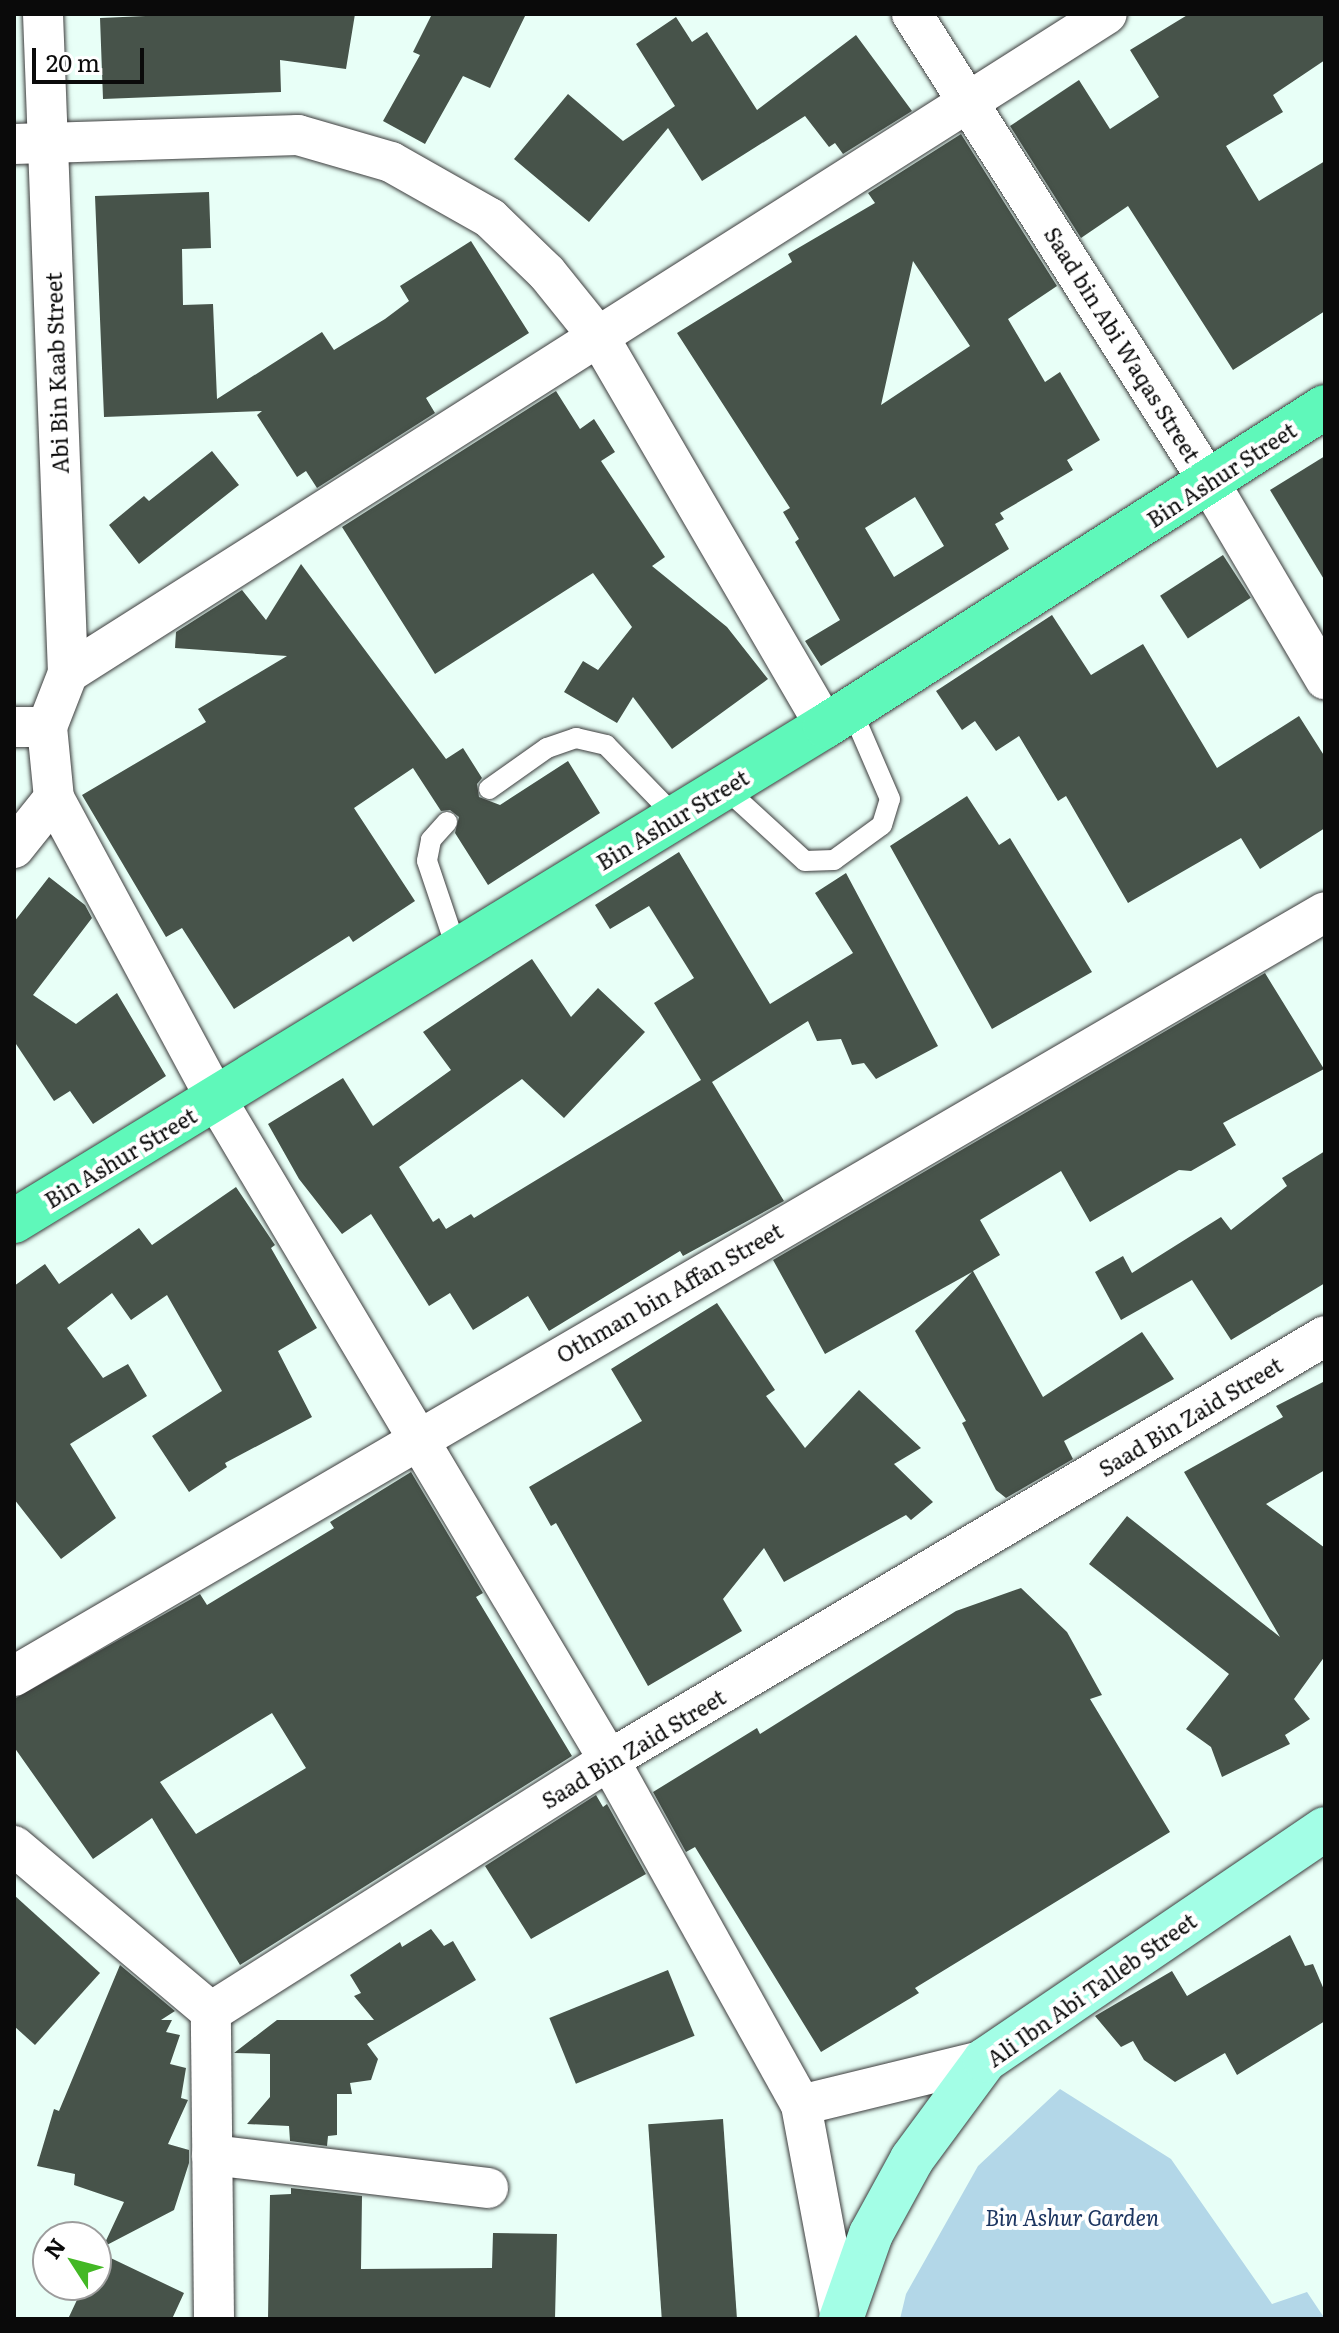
<!DOCTYPE html>
<style>
body{margin:0}
#map{position:relative;width:1339px;height:2333px;overflow:hidden;background:#e8fff7;font-family:Literata,serif}
div>[style]{position:absolute}
[style*='--x']{left:calc(var(--x)*1px);top:calc(var(--y)*1px);width:calc(var(--w)*1px);rotate:calc(var(--a)*1deg)}
.green>*{inset:0;background:#b3d7e8}
.building>*{inset:0;background:#47534a;transform-origin:0 0}
.roads{filter:drop-shadow(0 0 2px #3d3d3d) drop-shadow(0 0 2px #3d3d3d)}
.lane>*{height:20px;margin:-10px;padding:0 10px;transform-origin:10px;border-radius:10px;background:#fff}
.street>*{height:40px;margin:-20px;padding:0 20px;transform-origin:20px;border-radius:20px;background:#fff}
.secondary>*{height:44px;margin:-22px;padding:0 22px;transform-origin:22px;border-radius:22px;background:#a3fee6}
.primary>*{height:44px;margin:-22px;padding:0 22px;transform-origin:22px;border-radius:22px;background:#5ff8ba}
span{translate:-50% -50%;white-space:nowrap;text-align:center;line-height:1.15;-webkit-text-stroke:8px #fff;paint-order:stroke}
.street-label{font-size:22px;color:#0a0a0a}
.park-label{font-size:22px;color:#1c3560;font-style:italic}
.frame{position:absolute;inset:0;border:16px solid #0a0a0a;pointer-events:none}
.north{position:absolute;left:32px;top:2221px;width:80px;height:80px;box-sizing:border-box;background:#fff;border:2px solid #9d9d9d;border-radius:50%;rotate:306deg;font-size:22px;font-weight:700;line-height:32px;text-align:center;color:#0a0a0a}
.north::after{content:'';display:block;margin:auto;width:28px;height:36px;background:#43b825;clip-path:polygon(50% 0,100% 100%,50% 72%,0 100%)}
.scale{position:absolute;left:32px;top:48px;width:112px;height:36px;box-sizing:border-box;border:4px solid #0a0a0a;border-top:0;padding-left:10px;font-size:24px;line-height:28px;white-space:nowrap;color:#0a0a0a;-webkit-text-stroke:6px #fff;paint-order:stroke}
</style>
<div id="map">
<div class="green">
<i style="clip-path:polygon(1060px 2089px,1171px 2159px,1272px 2304px,1307px 2292px,1325px 2319px,900px 2319px,906px 2294px,978px 2166px)"></i>
</div>
<div class="building">
<i style="clip-path:polygon(191px 14px,355px 14px,346px 69px,280px 60px,281px 92px,103px 99px,100px 18px)"></i>
<i style="clip-path:polygon(432px 14px,526px 14px,490px 88px,463px 76px,425px 144px,383px 121px,420px 55px,413px 52px)"></i>
<i style="clip-path:polygon(1189px 14px,1325px 14px,1325px 60px,1273px 95px,1283px 112px,1226px 146px,1259px 201px,1325px 161px,1325px 311px,1233px 370px,1128px 206px,1081px 238px,1010px 126px,1079px 80px,1110px 129px,1159px 97px,1130px 50px)"></i>
<i style="clip-path:polygon(676px 17px,692px 42px,707px 32px,757px 110px,856px 35px,912px 111px,843px 154px,835px 143px,829px 147px,805px 116px,702px 181px,668px 128px,589px 222px,514px 159px,568px 94px,623px 141px,675px 106px,636px 44px)"></i>
<i style="clip-path:polygon(evenodd,961px 134px,1057px 286px,1008px 319px,1045px 382px,1060px 372px,1100px 440px,1067px 460px,1073px 470px,1000px 513px,1004px 519px,995px 524px,1009px 549px,821px 666px,805px 641px,840px 620px,795px 542px,799px 539px,783px 512px,790px 508px,677px 333px,792px 262px,788px 254px,875px 203px,868px 193px,961px 134px,913px 261px,970px 346px,881px 405px,913px 261px,961px 134px,915px 497px,944px 546px,894px 577px,865px 528px,915px 497px)"></i>
<i style="clip-path:polygon(209px 192px,211px 248px,182px 249px,183px 305px,213px 304px,217px 399px,322px 332px,334px 350px,385px 319px,409px 301px,400px 286px,471px 241px,529px 333px,426px 398px,435px 413px,317px 488px,306px 471px,297px 477px,257px 415px,262px 411px,104px 417px,95px 196px)"></i>
<i style="clip-path:polygon(556px 391px,580px 429px,594px 419px,615px 452px,601px 461px,665px 557px,652px 566px,727px 627px,768px 679px,672px 749px,633px 697px,617px 723px,564px 692px,583px 661px,598px 670px,632px 627px,593px 573px,435px 674px,342px 527px)"></i>
<i style="clip-path:polygon(212px 451px,239px 485px,139px 564px,109px 525px,144px 496px,149px 501px)"></i>
<i style="clip-path:polygon(1325px 456px,1325px 581px,1270px 490px)"></i>
<i style="left:1223px;top:555px;width:51px;height:75px;rotate:57deg"></i>
<i style="clip-path:polygon(301px 564px,446px 759px,463px 748px,482px 778px,477px 784px,479px 797px,500px 805px,568px 761px,600px 813px,488px 885px,455px 833px,459px 817px,450px 810px,441px 811px,413px 768px,354px 808px,415px 901px,353px 942px,349px 936px,234px 1009px,182px 928px,166px 937px,82px 795px,206px 722px,198px 709px,287px 656px,175px 648px,176px 632px,242px 590px,266px 620px)"></i>
<i style="clip-path:polygon(1052px 615px,1091px 675px,1143px 644px,1217px 768px,1299px 716px,1325px 757px,1325px 828px,1260px 869px,1241px 838px,1128px 903px,1066px 796px,1058px 801px,1019px 736px,996px 751px,975px 721px,962px 730px,936px 691px)"></i>
<i style="clip-path:polygon(967px 796px,999px 845px,1010px 838px,1092px 972px,992px 1029px,890px 846px)"></i>
<i style="clip-path:polygon(679px 852px,770px 1004px,853px 953px,815px 893px,846px 873px,938px 1046px,876px 1079px,864px 1063px,852px 1065px,841px 1039px,817px 1041px,808px 1021px,712px 1082px,784px 1201px,683px 1256px,680px 1251px,549px 1331px,528px 1296px,473px 1330px,450px 1293px,429px 1306px,371px 1214px,342px 1234px,299px 1179px,268px 1124px,343px 1078px,373px 1126px,451px 1070px,423px 1032px,532px 959px,571px 1017px,598px 988px,645px 1032px,564px 1118px,522px 1079px,399px 1167px,433px 1222px,439px 1218px,446px 1229px,471px 1214px,474px 1218px,701px 1080px,654px 1003px,694px 978px,649px 906px,610px 929px,595px 905px)"></i>
<i style="clip-path:polygon(49px 877px,85px 905px,92px 918px,33px 995px,76px 1024px,117px 993px,166px 1076px,93px 1124px,70px 1091px,54px 1101px,14px 1041px,14px 922px)"></i>
<i style="clip-path:polygon(1265px 973px,1324px 1069px,1223px 1123px,1236px 1145px,1191px 1171px,1179px 1170px,1090px 1222px,1061px 1171px,980px 1220px,1000px 1255px,973px 1271px,1043px 1397px,1142px 1332px,1174px 1379px,1064px 1441px,1073px 1459px,1006px 1498px,996px 1490px,962px 1423px,966px 1421px,915px 1331px,972px 1272px,825px 1354px,773px 1260px)"></i>
<i style="clip-path:polygon(1325px 1151px,1325px 1283px,1231px 1340px,1192px 1280px,1121px 1320px,1095px 1272px,1123px 1256px,1132px 1273px,1221px 1217px,1231px 1230px,1287px 1186px,1282px 1178px)"></i>
<i style="clip-path:polygon(236px 1187px,275px 1245px,271px 1248px,317px 1328px,278px 1351px,312px 1417px,225px 1463px,227px 1467px,189px 1492px,152px 1436px,222px 1391px,167px 1295px,131px 1320px,112px 1293px,67px 1328px,103px 1378px,128px 1364px,147px 1396px,70px 1444px,116px 1518px,61px 1559px,14px 1499px,14px 1286px,45px 1264px,59px 1284px,139px 1228px,152px 1245px)"></i>
<i style="clip-path:polygon(717px 1303px,775px 1390px,766px 1396px,805px 1448px,859px 1390px,921px 1448px,894px 1464px,933px 1502px,911px 1520px,906px 1515px,784px 1582px,764px 1548px,723px 1599px,742px 1631px,648px 1686px,556px 1523px,551px 1526px,529px 1487px,642px 1421px,611px 1369px)"></i>
<i style="clip-path:polygon(1325px 1381px,1325px 1470px,1266px 1504px,1325px 1548px,1325px 1656px,1294px 1699px,1310px 1719px,1285px 1735px,1290px 1744px,1222px 1777px,1211px 1747px,1186px 1729px,1229px 1674px,1089px 1564px,1127px 1516px,1280px 1637px,1184px 1472px,1283px 1417px,1276px 1406px)"></i>
<i style="clip-path:polygon(evenodd,411px 1472px,483px 1593px,476px 1597px,572px 1756px,240px 1965px,152px 1818px,93px 1859px,14px 1747px,14px 1699px,200px 1594px,207px 1605px,334px 1528px,330px 1522px,411px 1472px,272px 1713px,306px 1768px,196px 1834px,160px 1782px,272px 1713px)"></i>
<i style="clip-path:polygon(1021px 1588px,1067px 1632px,1102px 1695px,1090px 1699px,1170px 1832px,915px 1988px,919px 1993px,821px 2052px,695px 1847px,686px 1852px,653px 1792px,757px 1728px,760px 1734px,956px 1611px)"></i>
<i style="clip-path:polygon(596px 1795px,603px 1807px,607px 1804px,646px 1874px,531px 1939px,485px 1866px)"></i>
<i style="clip-path:polygon(14px 1895px,100px 1973px,35px 2045px,14px 2026px)"></i>
<i style="clip-path:polygon(431px 1929px,444px 1946px,453px 1941px,476px 1980px,367px 2044px,378px 2059px,371px 2080px,350px 2083px,352px 2094px,337px 2094px,337px 2135px,328px 2136px,327px 2146px,290px 2141px,289px 2126px,247px 2124px,270px 2097px,270px 2054px,234px 2053px,277px 2020px,374px 2020px,354px 1996px,361px 1993px,350px 1975px,400px 1942px,402px 1947px)"></i>
<i style="clip-path:polygon(1290px 1935px,1305px 1966px,1313px 1964px,1325px 1992px,1325px 2021px,1237px 2075px,1225px 2053px,1175px 2082px,1144px 2060px,1133px 2041px,1121px 2047px,1095px 2016px,1172px 1971px,1187px 1996px)"></i>
<i style="clip-path:polygon(120px 1965px,175px 2011px,161px 2020px,172px 2020px,166px 2032px,180px 2035px,170px 2064px,186px 2068px,181px 2098px,188px 2100px,168px 2144px,189px 2150px,189px 2163px,174px 2210px,103px 2247px,124px 2202px,74px 2185px,75px 2174px,37px 2166px,54px 2109px,59px 2111px)"></i>
<i style="left:668px;top:1970px;width:71px;height:128px;rotate:68deg"></i>
<i style="left:723px;top:2119px;width:201px;height:75px;rotate:86deg"></i>
<i style="clip-path:polygon(291px 2188px,362px 2196px,361px 2269px,492px 2268px,493px 2233px,557px 2234px,555px 2319px,268px 2319px,270px 2195px,291px 2194px)"></i>
<i style="clip-path:polygon(96px 2251px,184px 2293px,172px 2319px,68px 2319px,84px 2285px,96px 2285px)"></i>
</div>
<div class="roads">
<div class="lane">
<i style="--x:725;--y:788;--w:108;--a:42.4"></i>
<i style="--x:805;--y:861;--w:29;--a:-2"></i>
<i style="--x:834;--y:860;--w:59;--a:-36.1"></i>
<i style="--x:882;--y:825;--w:27;--a:-73"></i>
<i style="--x:890;--y:799;--w:98;--a:-113.4"></i>
<i style="--x:489;--y:789;--w:71;--a:-35.3"></i>
<i style="--x:547;--y:748;--w:31;--a:-19"></i>
<i style="--x:576;--y:738;--w:31;--a:13"></i>
<i style="--x:606;--y:745;--w:100;--a:45.8"></i>
<i style="--x:447;--y:822;--w:24;--a:132"></i>
<i style="--x:431;--y:840;--w:21;--a:101"></i>
<i style="--x:427;--y:861;--w:91;--a:71.4"></i>
</div>
<div class="street">
<i style="--x:43;--y:14;--w:659;--a:87.83"></i>
<i style="--x:68;--y:673;--w:58;--a:111.3"></i>
<i style="--x:47;--y:727;--w:71;--a:84.4"></i>
<i style="--x:54;--y:798;--w:342;--a:61.7"></i>
<i style="--x:216;--y:1099;--w:769;--a:59.27"></i>
<i style="--x:609;--y:1760;--w:395;--a:60.9"></i>
<i style="--x:801;--y:2105;--w:218;--a:79.4"></i>
<i style="--x:912;--y:14;--w:554;--a:57.6"></i>
<i style="--x:1209;--y:482;--w:229;--a:59.5"></i>
<i style="--x:14;--y:144;--w:284;--a:-1.8"></i>
<i style="--x:298;--y:135;--w:97;--a:16.2"></i>
<i style="--x:391;--y:162;--w:114;--a:29.5"></i>
<i style="--x:490;--y:218;--w:79;--a:44"></i>
<i style="--x:547;--y:273;--w:85;--a:51.2"></i>
<i style="--x:600;--y:339;--w:448;--a:59.8"></i>
<i style="--x:68;--y:673;--w:1230;--a:-32.39"></i>
<i style="--x:14;--y:727;--w:33;--a:0"></i>
<i style="--x:14;--y:848;--w:64;--a:-51.3"></i>
<i style="--x:14;--y:1676;--w:1517;--a:-30.23"></i>
<i style="--x:14;--y:1846;--w:258;--a:40.1"></i>
<i style="--x:801;--y:2105;--w:189;--a:-13.7"></i>
<i style="--x:212;--y:2155;--w:278;--a:6.8"></i>
<i style="--x:214;--y:2319;--w:307;--a:-90.6"></i>
<i style="--x:211;--y:2012;--w:471;--a:-32.3"></i>
<i style="--x:609;--y:1760;--w:832;--a:-30.63"></i>
</div>
<div class="secondary">
<i style="--x:841;--y:2319;--w:90;--a:-70.6"></i>
<i style="--x:871;--y:2234;--w:85;--a:-61.3"></i>
<i style="--x:912;--y:2159;--w:123;--a:-53.6"></i>
<i style="--x:985;--y:2060;--w:411;--a:-34.2"></i>
</div>
<div class="primary">
<i style="--x:14;--y:1221;--w:950;--a:-31.4"></i>
<i style="--x:825;--y:726;--w:593;--a:-32.54"></i>
</div>
</div>
<div class="street-label">
<span style="left:1123px;top:344px;rotate:58deg">Saad bin Abi Waqas Street</span>
<span style="left:56px;top:373px;rotate:-92deg">Abi Bin Kaab Street</span>
<span style="left:1221px;top:474px;rotate:-33deg">Bin Ashur Street</span>
<span style="left:672px;top:819px;rotate:-31deg">Bin Ashur Street</span>
<span style="left:120px;top:1157px;rotate:-31deg">Bin Ashur Street</span>
<span style="left:669px;top:1292px;rotate:-30deg">Othman bin Affan Street</span>
<span style="left:1190px;top:1416px;rotate:-31deg">Saad Bin Zaid Street</span>
<span style="left:633px;top:1748px;rotate:-31deg">Saad Bin Zaid Street</span>
<span style="left:1091px;top:1989px;rotate:-35deg">Ali Ibn Abi Talleb Street</span>
</div>
<div class="park-label">
<span style="left:1072px;top:2217px">Bin Ashur Garden</span>
</div>
<div class="frame"></div>
<div class="north">N</div>
<div class="scale">20 m</div>
</div>
